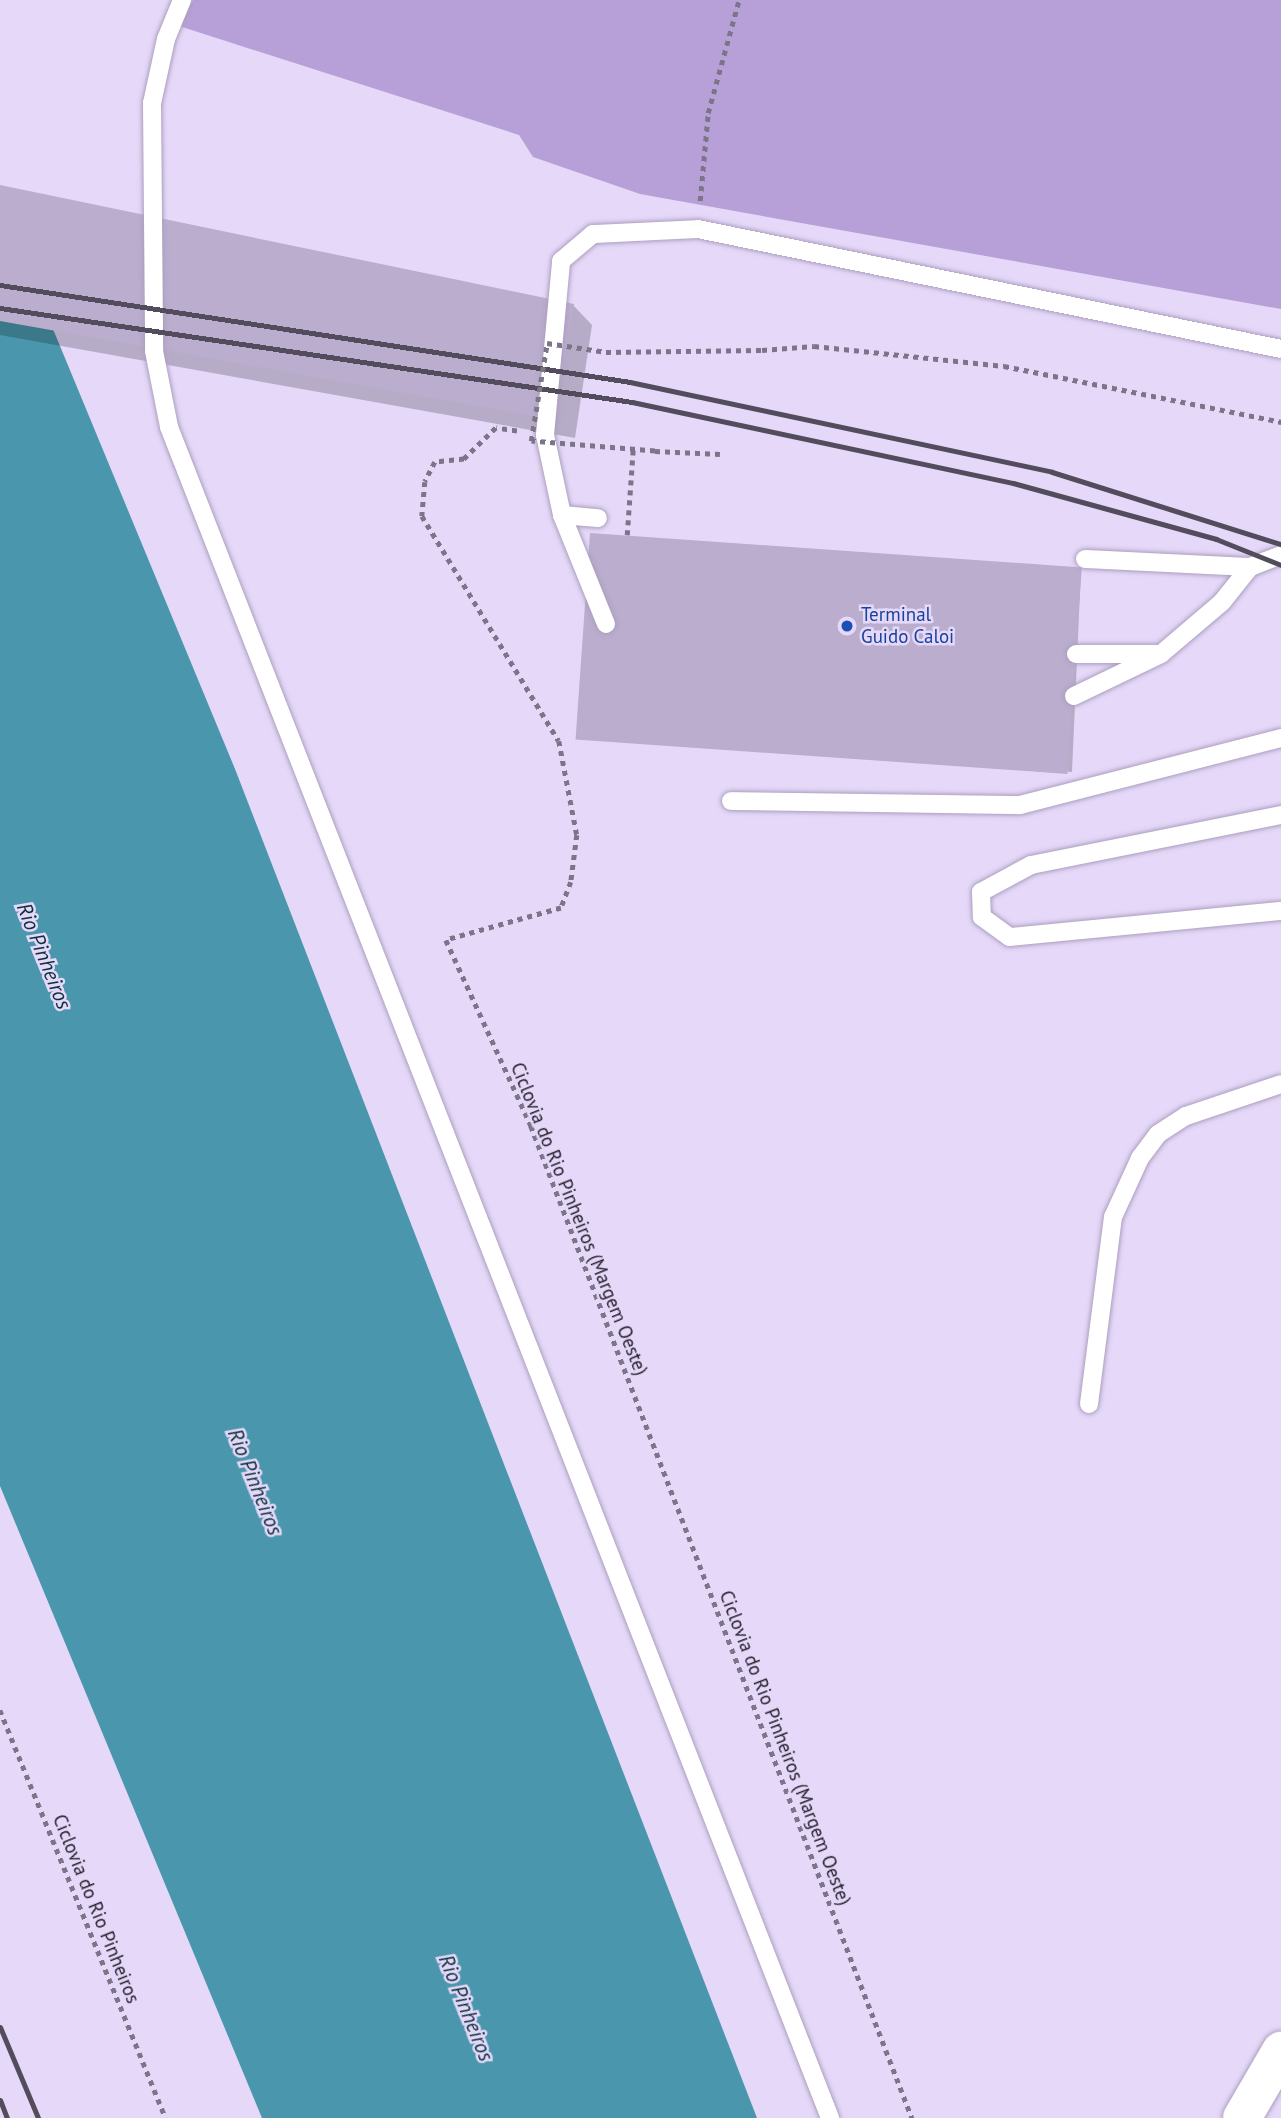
<!DOCTYPE html>
<style>
body{margin:0}
#map{position:relative;width:1281px;height:2118px;overflow:hidden;background:#e5d8f9;font-family:"PT Sans",sans-serif}
div>[style]{position:absolute}
[style*='--x']{left:calc(var(--x)*1px);top:calc(var(--y)*1px);width:calc(var(--w)*1px);rotate:calc(var(--a)*1deg)}
.green>*{inset:0;background:#b7a0d7}
.water>*{inset:0;background:#4996ad}
.shadow>*{inset:0;background:#0003}
.building>*{inset:0;background:#baadcd;transform-origin:0 0}
.path>*{height:4.5px;margin-top:-2.25px;transform-origin:0;background:repeating-linear-gradient(90deg,#7c7489 0 5px,transparent 0 10px)}
.roads{filter:drop-shadow(0 0 2px #ac9fbe) drop-shadow(0 0 2px #ac9fbe)}
.service>*{height:18px;margin:-9px;padding:0 9px;transform-origin:9px;border-radius:9px;background:#fff}
.motorway>*{height:38px;margin:-19px;padding:0 19px;transform-origin:19px;border-radius:19px;background:#fff}
.rail>*{height:5px;margin:-2.5px;padding:0 2.5px;transform-origin:2.5px;border-radius:2.5px;background:#534c5c}
.path-bridge>*{height:4.5px;margin-top:-2.25px;transform-origin:0;background:repeating-linear-gradient(90deg,#7c7489 0 5px,transparent 0 10px)}
.dots>*{width:19px;height:19px;translate:-50% -50%;box-sizing:border-box;border:4px solid #e5d8f9;border-radius:50%}
span{translate:-50% -50%;white-space:nowrap;text-align:center;line-height:1.15;-webkit-text-stroke:5px #e5d8f9;paint-order:stroke}
.transit-label{font-size:19px;color:#164399}
.left{translate:0 -50%;text-align:left}
.street-label{font-size:19px;color:#231e29}
.water-label{font-size:21px;color:#0b313b;font-style:italic}
</style>
<div id="map">
<div class="green">
<i style="clip-path:polygon(193px 0,1281px 0,1281px 309px,640px 194px,533px 157px,519px 135px,176px 25px)"></i>
</div>
<div class="water">
<i style="clip-path:polygon(0 201px,235px 769px,757px 2118px,262px 2118px,0 1486px)"></i>
</div>
<div class="shadow">
<i style="clip-path:polygon(0 187px,573px 305px,592px 325px,575px 438px,0 335px)"></i>
<i style="clip-path:polygon(1081px 569px,1072px 772px,628px 736px)"></i>
</div>
<div class="building">
<i style="clip-path:polygon(0 185px,574px 304px,556px 420px,0 321px)"></i>
<i style="left:590px;top:533px;width:493px;height:207px;rotate:4deg"></i>
</div>
<div class="path">
<i style="--x:700;--y:201;--w:88;--a:-84.8"></i>
<i style="--x:708;--y:113;--w:117;--a:-74.7"></i>
<i style="--x:762;--y:350;--w:52;--a:-4.4"></i>
<i style="--x:814;--y:346;--w:191;--a:6"></i>
<i style="--x:1004;--y:366;--w:283;--a:11.4"></i>
<i style="--x:517;--y:431;--w:21;--a:-172"></i>
<i style="--x:496;--y:428;--w:45;--a:135.9"></i>
<i style="--x:464;--y:459;--w:29;--a:174"></i>
<i style="--x:435;--y:462;--w:22;--a:117"></i>
<i style="--x:425;--y:482;--w:34;--a:95"></i>
<i style="--x:422;--y:516;--w:263;--a:58.7"></i>
<i style="--x:559;--y:741;--w:96;--a:79.2"></i>
<i style="--x:577;--y:835;--w:47;--a:97.3"></i>
<i style="--x:571;--y:882;--w:28;--a:111"></i>
<i style="--x:561;--y:908;--w:119;--a:164.5"></i>
<i style="--x:446;--y:940;--w:205;--a:65.4"></i>
<i style="--x:531;--y:1126;--w:1063;--a:68.99"></i>
<i style="--x:655;--y:451;--w:65;--a:2.6"></i>
<i style="--x:0;--y:1710;--w:440;--a:67.9"></i>
</div>
<div class="roads">
<div class="service">
<i style="--x:182;--y:0;--w:42;--a:112.3"></i>
<i style="--x:166;--y:39;--w:66;--a:102.3"></i>
<i style="--x:152;--y:103;--w:248;--a:89.5"></i>
<i style="--x:154;--y:351;--w:77;--a:78.8"></i>
<i style="--x:169;--y:427;--w:1816;--a:68.65"></i>
<i style="--x:562;--y:515;--w:36;--a:5"></i>
<i style="--x:1085;--y:559;--w:165;--a:2.8"></i>
<i style="--x:606;--y:624;--w:118;--a:-112"></i>
<i style="--x:562;--y:515;--w:82;--a:-102"></i>
<i style="--x:545;--y:435;--w:175;--a:-84.7"></i>
<i style="--x:561;--y:261;--w:42;--a:-40.2"></i>
<i style="--x:593;--y:234;--w:105;--a:-2.7"></i>
<i style="--x:698;--y:229;--w:595;--a:11.63"></i>
<i style="--x:1076;--y:654;--w:81;--a:0"></i>
<i style="--x:1074;--y:696;--w:97;--a:-25.8"></i>
<i style="--x:1161;--y:654;--w:80;--a:-40.4"></i>
<i style="--x:1222;--y:602;--w:45;--a:-51.3"></i>
<i style="--x:1250;--y:567;--w:33;--a:-21"></i>
<i style="--x:731;--y:801;--w:289;--a:0.8"></i>
<i style="--x:1020;--y:805;--w:269;--a:-14.4"></i>
<i style="--x:1281;--y:815;--w:255;--a:168.7"></i>
<i style="--x:1031;--y:865;--w:57;--a:151.6"></i>
<i style="--x:981;--y:892;--w:25;--a:88"></i>
<i style="--x:982;--y:917;--w:34;--a:36"></i>
<i style="--x:1010;--y:937;--w:272;--a:-5.5"></i>
<i style="--x:1089;--y:1404;--w:189;--a:-82.7"></i>
<i style="--x:1113;--y:1217;--w:65;--a:-65.4"></i>
<i style="--x:1140;--y:1158;--w:30;--a:-53"></i>
<i style="--x:1158;--y:1134;--w:33;--a:-33"></i>
<i style="--x:1186;--y:1116;--w:100;--a:-18.6"></i>
</div>
<div class="motorway">
<i style="--x:1242;--y:2118;--w:78;--a:-59.8"></i>
</div>
</div>
<div class="rail">
<i style="--x:0;--y:285;--w:637;--a:8.75"></i>
<i style="--x:630;--y:382;--w:431;--a:12"></i>
<i style="--x:1052;--y:472;--w:240;--a:17.5"></i>
<i style="--x:0;--y:308;--w:639;--a:8.46"></i>
<i style="--x:632;--y:402;--w:390;--a:12"></i>
<i style="--x:1013;--y:483;--w:211;--a:15.4"></i>
<i style="--x:1216;--y:539;--w:70;--a:21.8"></i>
<i style="--x:0;--y:2027;--w:99;--a:67.3"></i>
<i style="--x:0;--y:2100;--w:19;--a:69"></i>
</div>
<div class="path-bridge">
<i style="--x:655;--y:451;--w:124;--a:-175.4"></i>
<i style="--x:531;--y:441;--w:99;--a:-80.7"></i>
<i style="--x:547;--y:343;--w:60;--a:8.7"></i>
<i style="--x:606;--y:352;--w:156;--a:-0.7"></i>
<i style="--x:627;--y:535;--w:85;--a:-86"></i>
</div>
<div class="dots">
<i style="left:847px;top:626px;background:#1a4fb4"></i>
</div>
<div class="transit-label">
<span class="left" style="left:861px;top:626px">Terminal<br>Guido Caloi</span>
</div>
<div class="street-label">
<span style="left:579px;top:1219px;rotate:68deg">Ciclovia do Rio Pinheiros (Margem Oeste)</span>
<span style="left:785px;top:1748px;rotate:69deg">Ciclovia do Rio Pinheiros (Margem Oeste)</span>
<span style="left:96px;top:1909px;rotate:68deg">Ciclovia do Rio Pinheiros</span>
</div>
<div class="water-label">
<span style="left:44px;top:956px;rotate:68deg">Rio Pinheiros</span>
<span style="left:255px;top:1482px;rotate:68deg">Rio Pinheiros</span>
<span style="left:466px;top:2008px;rotate:68deg">Rio Pinheiros</span>
</div>
</div>
